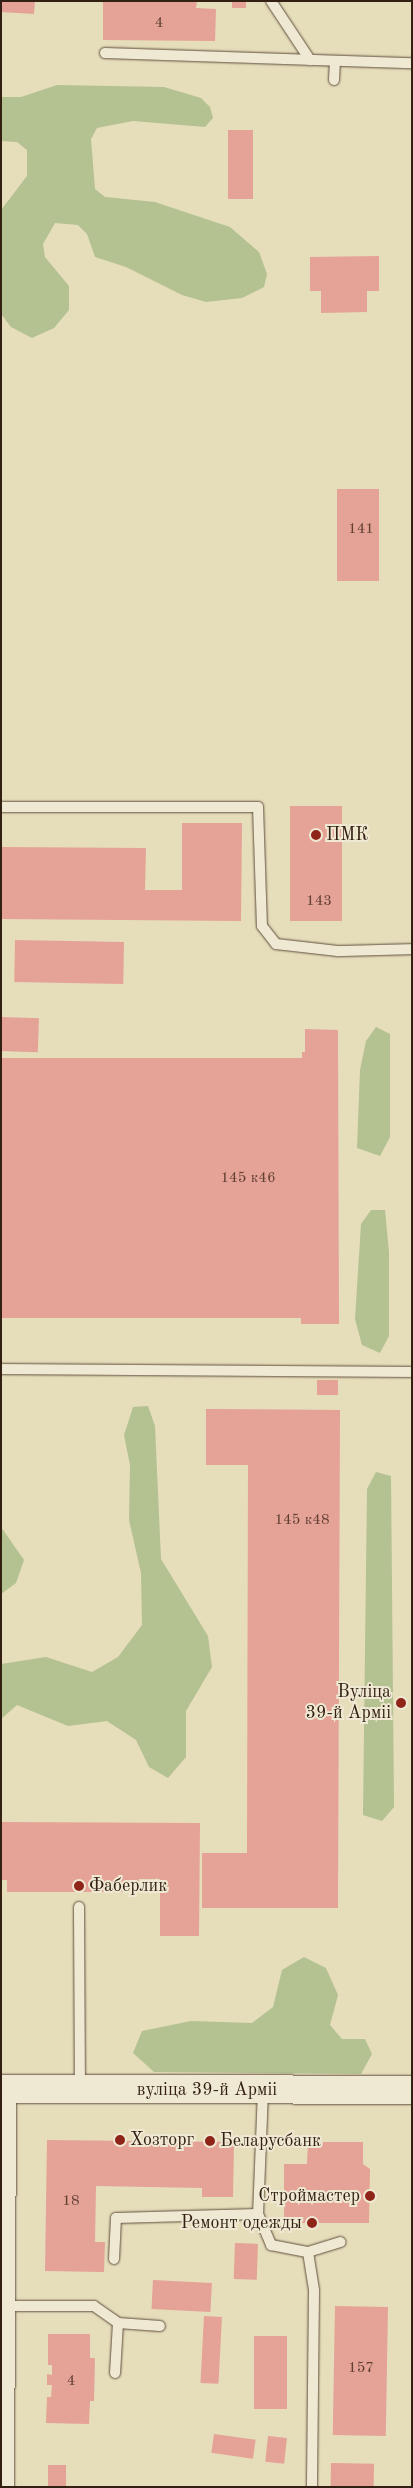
<!DOCTYPE html>
<meta charset="utf-8">
<style>
body{margin:0}
#map{position:relative;width:413px;height:2488px;overflow:hidden;background:#e6ddbb;font-family:"Old Standard TT",serif}
div>[style]{position:absolute}
[style*='--x']{left:calc(var(--x)*1px);top:calc(var(--y)*1px);width:calc(var(--w)*1px);rotate:calc(var(--a)*1deg)}
.green>*{inset:0;background:#b4c191}
.building>*{inset:0;background:#e5a296;transform-origin:0 0}
.roads{filter:drop-shadow(0 0 1px #604f3c) drop-shadow(0 0 1px #604f3c)}
.lane>*{height:10px;margin:-5px;padding:0 5px;transform-origin:5px;border-radius:5px;background:#efe9d3}
.street>*{height:21px;margin:-10.5px;padding:0 10.5px;transform-origin:10.5px;border-radius:10.5px;background:#efe9d3}
.secondary>*{height:28px;margin:-14px;padding:0 14px;transform-origin:14px;border-radius:14px;background:#efe9d3}
.dots>*{width:14px;height:14px;translate:-50% -50%;box-sizing:border-box;border:2px solid #efe9d3;border-radius:50%}
span{translate:-50% -50%;white-space:nowrap;text-align:center;line-height:1.15;-webkit-text-stroke:4px #efe9d3;paint-order:stroke}
.number-label{font-size:15px;color:#604033}
.number-label span{-webkit-text-stroke-width:0}
.poi-label{font-size:18px;color:#332012}
.left{translate:0 -50%;text-align:left}
.right{translate:-100% -50%;text-align:right}
.street-label{font-size:18px;color:#332012}
.frame{position:absolute;inset:0;border:2px solid #332012;pointer-events:none}
</style>
<div id="map">
<div class="green">
<i style="clip-path:polygon(57px 85px,164px 87px,201px 98px,210px 107px,213px 118px,205px 127px,133px 121px,97px 128px,91px 139px,95px 189px,105px 197px,155px 202px,230px 227px,259px 252px,267px 274px,264px 287px,242px 298px,206px 302px,182px 295px,126px 267px,95px 257px,87px 234px,78px 225px,55px 223px,43px 244px,45px 257px,69px 286px,69px 310px,54px 328px,32px 338px,11px 327px,1px 314px,1px 210px,27px 176px,27px 150px,17px 142px,1px 141px,1px 97px,21px 97px)"></i>
<i style="clip-path:polygon(376px 1027px,390px 1034px,390px 1137px,380px 1156px,357px 1148px,360px 1070px,366px 1041px)"></i>
<i style="clip-path:polygon(371px 1210px,385px 1210px,389px 1252px,389px 1336px,380px 1353px,362px 1345px,355px 1319px,361px 1224px)"></i>
<i style="clip-path:polygon(148px 1406px,155px 1426px,161px 1559px,208px 1636px,212px 1667px,186px 1711px,186px 1757px,168px 1778px,149px 1767px,136px 1740px,107px 1721px,68px 1726px,17px 1705px,1px 1719px,1px 1664px,46px 1657px,92px 1672px,118px 1657px,142px 1625px,141px 1573px,129px 1520px,130px 1465px,124px 1435px,133px 1407px)"></i>
<i style="clip-path:polygon(376px 1472px,391px 1476px,394px 1807px,382px 1821px,363px 1815px,367px 1489px)"></i>
<i style="clip-path:polygon(1px 1527px,24px 1560px,16px 1583px,1px 1594px)"></i>
<i style="clip-path:polygon(304px 1957px,326px 1968px,338px 1995px,330px 2025px,342px 2039px,365px 2039px,372px 2054px,361px 2074px,154px 2072px,133px 2053px,142px 2031px,191px 2021px,252px 2023px,273px 2007px,282px 1970px)"></i>
</div>
<div class="building">
<i style="clip-path:polygon(1px 1px,35px 1px,34px 14px,1px 12px)"></i>
<i style="clip-path:polygon(103px 1px,197px 1px,196px 8px,216px 9px,215px 41px,103px 40px)"></i>
<i style="left:232px;top:1px;width:14px;height:7px"></i>
<i style="left:228px;top:130px;width:25px;height:69px"></i>
<i style="clip-path:polygon(379px 256px,379px 291px,367px 291px,367px 312px,321px 313px,321px 291px,310px 291px,310px 257px)"></i>
<i style="left:379px;top:489px;width:92px;height:42px;rotate:90deg"></i>
<i style="left:290px;top:806px;width:52px;height:115px"></i>
<i style="clip-path:polygon(182px 823px,242px 823px,241px 921px,1px 919px,1px 847px,146px 848px,145px 890px,182px 890px)"></i>
<i style="left:15px;top:940px;width:109px;height:42px;rotate:1deg"></i>
<i style="left:1px;top:1017px;width:38px;height:34px;rotate:2deg"></i>
<i style="clip-path:polygon(305px 1029px,338px 1030px,339px 1324px,301px 1324px,301px 1318px,1px 1318px,1px 1058px,302px 1058px,302px 1052px,305px 1052px)"></i>
<i style="left:338px;top:1380px;width:15px;height:21px;rotate:90deg"></i>
<i style="clip-path:polygon(206px 1409px,340px 1410px,338px 1908px,202px 1908px,202px 1853px,247px 1853px,248px 1465px,206px 1465px)"></i>
<i style="clip-path:polygon(1px 1822px,200px 1823px,199px 1936px,160px 1936px,160px 1879px,139px 1879px,139px 1892px,7px 1892px,7px 1880px,1px 1880px)"></i>
<i style="clip-path:polygon(47px 2140px,234px 2142px,233px 2197px,202px 2197px,202px 2188px,96px 2186px,95px 2242px,105px 2242px,104px 2272px,45px 2271px)"></i>
<i style="clip-path:polygon(308px 2142px,363px 2142px,363px 2164px,370px 2169px,369px 2223px,284px 2223px,284px 2164px,307px 2164px)"></i>
<i style="left:235px;top:2243px;width:23px;height:36px;rotate:2deg"></i>
<i style="left:153px;top:2280px;width:59px;height:29px;rotate:3deg"></i>
<i style="left:335px;top:2306px;width:53px;height:129px;rotate:1deg"></i>
<i style="left:204px;top:2316px;width:18px;height:67px;rotate:3deg"></i>
<i style="clip-path:polygon(48px 2334px,90px 2334px,90px 2358px,95px 2358px,94px 2401px,90px 2401px,89px 2424px,46px 2423px,47px 2397px,51px 2397px,52px 2385px,47px 2385px,47px 2374px,52px 2375px,52px 2365px,48px 2365px)"></i>
<i style="left:254px;top:2336px;width:33px;height:73px"></i>
<i style="left:214px;top:2434px;width:42px;height:19px;rotate:8deg"></i>
<i style="left:268px;top:2436px;width:19px;height:26px;rotate:6deg"></i>
<i style="left:331px;top:2463px;width:43px;height:24px;rotate:1deg"></i>
<i style="left:48px;top:2465px;width:18px;height:22px"></i>
</div>
<div class="roads">
<div class="lane">
<i style="--x:271;--y:1;--w:71;--a:56.5"></i>
<i style="--x:105;--y:53;--w:307;--a:1.9"></i>
<i style="--x:334;--y:80;--w:19;--a:-87"></i>
<i style="--x:1;--y:807;--w:257;--a:0"></i>
<i style="--x:258;--y:807;--w:119;--a:88.1"></i>
<i style="--x:262;--y:926;--w:23;--a:52"></i>
<i style="--x:276;--y:944;--w:62;--a:6.4"></i>
<i style="--x:338;--y:951;--w:74;--a:-1.5"></i>
<i style="--x:1;--y:1369;--w:411;--a:0.4"></i>
<i style="--x:79;--y:1907;--w:182;--a:89.7"></i>
<i style="--x:263;--y:2091;--w:123;--a:92.3"></i>
<i style="--x:258;--y:2214;--w:34;--a:67"></i>
<i style="--x:271;--y:2245;--w:38;--a:11"></i>
<i style="--x:308;--y:2252;--w:34;--a:-17"></i>
<i style="--x:308;--y:2252;--w:39;--a:81"></i>
<i style="--x:314;--y:2291;--w:196;--a:90.6"></i>
<i style="--x:114;--y:2259;--w:41;--a:-87.2"></i>
<i style="--x:116;--y:2218;--w:142;--a:-1.6"></i>
<i style="--x:1;--y:2306;--w:93;--a:0"></i>
<i style="--x:94;--y:2306;--w:29;--a:35"></i>
<i style="--x:118;--y:2323;--w:50;--a:93.4"></i>
<i style="--x:118;--y:2323;--w:42;--a:4.1"></i>
</div>
<div class="street">
<i style="--x:3;--y:2487;--w:398;--a:-89.7"></i>
</div>
<div class="secondary">
<i style="--x:1;--y:2089;--w:411;--a:0.1"></i>
</div>
</div>
<div class="dots">
<i style="left:316px;top:835px;background:#8f2418"></i>
<i style="left:401px;top:1703px;background:#8f2418"></i>
<i style="left:79px;top:1886px;background:#8f2418"></i>
<i style="left:120px;top:2140px;background:#8f2418"></i>
<i style="left:210px;top:2141px;background:#8f2418"></i>
<i style="left:370px;top:2196px;background:#8f2418"></i>
<i style="left:312px;top:2223px;background:#8f2418"></i>
</div>
<div class="number-label">
<span style="left:159px;top:24px">4</span>
<span style="left:361px;top:530px">141</span>
<span style="left:319px;top:902px">143</span>
<span style="left:248px;top:1179px">145 к46</span>
<span style="left:302px;top:1521px">145 к48</span>
<span style="left:71px;top:2202px">18</span>
<span style="left:361px;top:2369px">157</span>
<span style="left:71px;top:2382px">4</span>
</div>
<div class="poi-label">
<span class="left" style="left:326px;top:835px">ПМК</span>
<span class="right" style="left:391px;top:1703px">Вуліца<br>39-й Арміі</span>
<span class="left" style="left:89px;top:1886px">Фаберлик</span>
<span class="left" style="left:130px;top:2140px">Хозторг</span>
<span class="left" style="left:220px;top:2141px">Беларусбанк</span>
<span class="right" style="left:360px;top:2196px">Строймастер</span>
<span class="right" style="left:302px;top:2223px">Ремонт одежды</span>
</div>
<div class="street-label">
<span style="left:207px;top:2090px">вуліца 39-й Арміі</span>
</div>
<div class="frame"></div>
</div>
